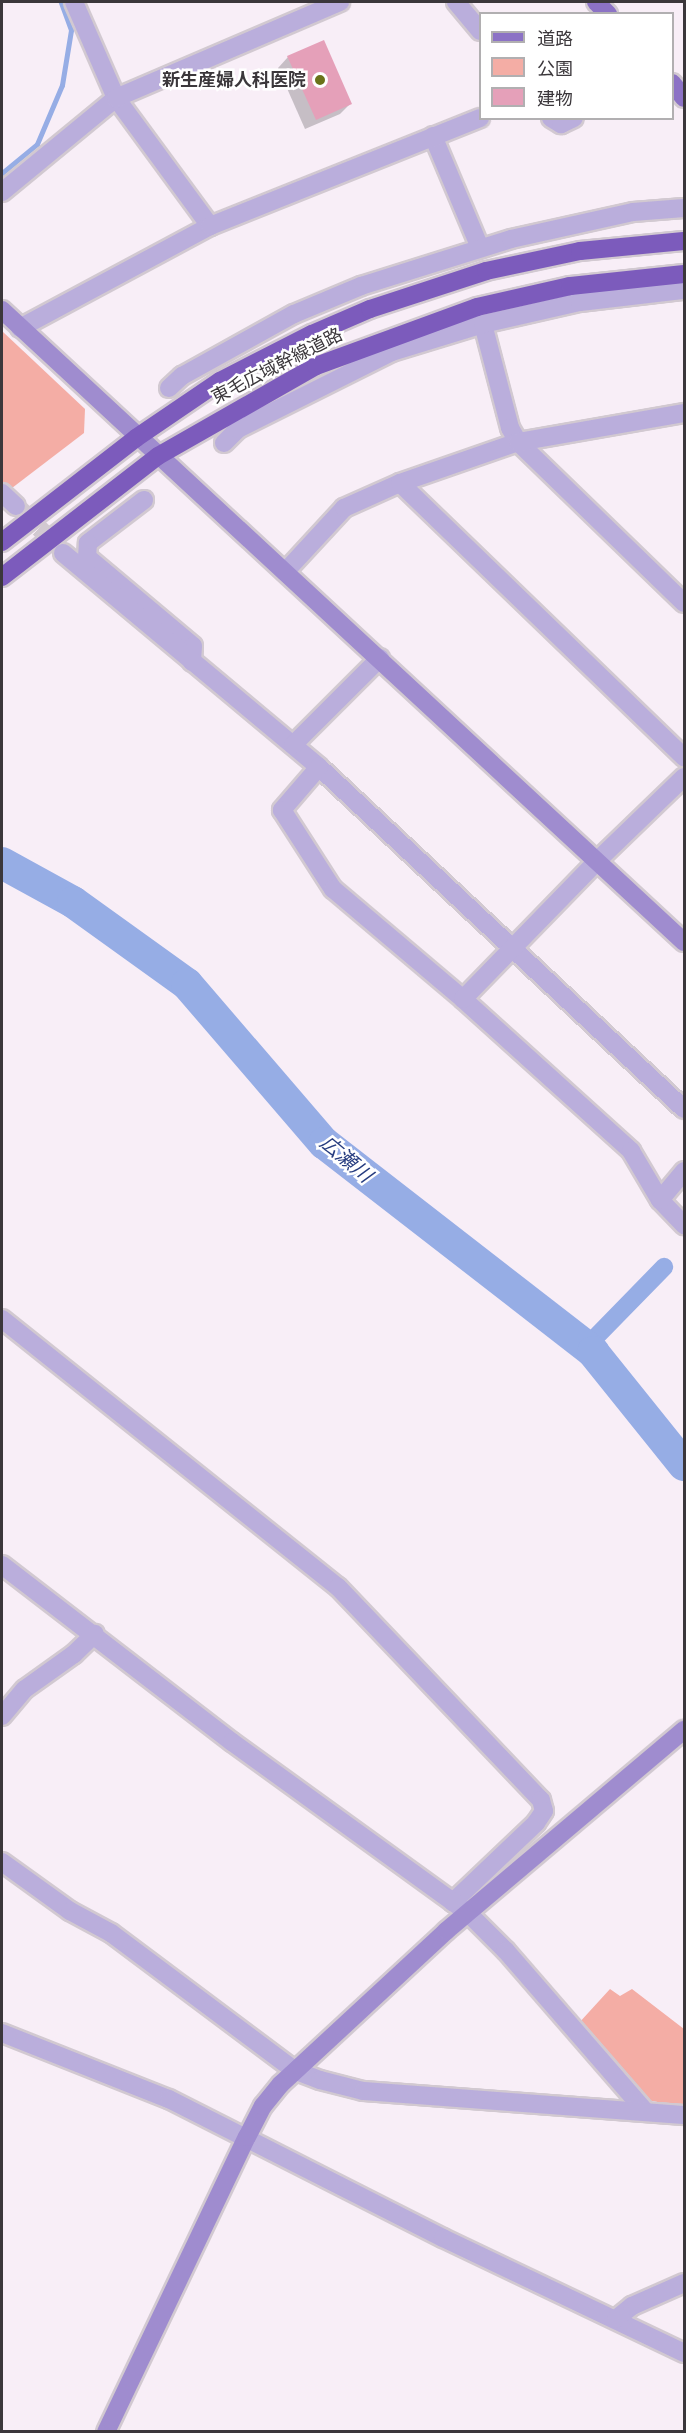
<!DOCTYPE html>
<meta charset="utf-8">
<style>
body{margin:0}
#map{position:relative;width:686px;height:2433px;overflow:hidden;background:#f8eef7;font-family:"Roboto Condensed","Noto Sans JP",sans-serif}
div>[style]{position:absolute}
.green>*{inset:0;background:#f4ada5}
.shadow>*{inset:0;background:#0003}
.stream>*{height:5px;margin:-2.5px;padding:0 2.5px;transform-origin:2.5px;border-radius:2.5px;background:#96ade5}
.canal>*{height:18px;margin:-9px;padding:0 9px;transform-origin:9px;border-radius:9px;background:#96ade5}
.river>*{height:32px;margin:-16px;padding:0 16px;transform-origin:16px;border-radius:16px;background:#96ade5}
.building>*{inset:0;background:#e5a0b9}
.street-tunnel>*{height:18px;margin-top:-9px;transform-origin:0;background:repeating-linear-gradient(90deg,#d2c9d1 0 18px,transparent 0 27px)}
.roads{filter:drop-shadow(2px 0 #d2c9d1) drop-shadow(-2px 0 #d2c9d1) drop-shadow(0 2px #d2c9d1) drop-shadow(0 -2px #d2c9d1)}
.street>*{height:18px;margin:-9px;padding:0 9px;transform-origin:9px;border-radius:9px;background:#baaedc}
.secondary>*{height:18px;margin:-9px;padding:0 9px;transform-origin:9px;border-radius:9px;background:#9f8ccf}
.primary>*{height:18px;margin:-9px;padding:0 9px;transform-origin:9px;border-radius:9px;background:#8c72c5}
.highway>*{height:18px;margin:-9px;padding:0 9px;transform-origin:9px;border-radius:9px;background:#7c5bbc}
.dots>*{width:16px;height:16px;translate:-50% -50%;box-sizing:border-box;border:3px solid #fff;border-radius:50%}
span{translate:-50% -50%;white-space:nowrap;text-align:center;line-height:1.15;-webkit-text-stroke:5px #fff;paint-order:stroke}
.poi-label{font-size:18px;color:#3b373b;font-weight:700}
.right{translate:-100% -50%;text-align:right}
.street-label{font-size:18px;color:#3b373b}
.water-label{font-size:20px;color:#273d80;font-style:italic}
.frame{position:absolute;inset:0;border:3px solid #3b373b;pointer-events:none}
.legend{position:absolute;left:479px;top:12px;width:195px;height:108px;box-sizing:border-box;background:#fff;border:2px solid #b1afb1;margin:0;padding:8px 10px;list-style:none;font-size:18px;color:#3b373b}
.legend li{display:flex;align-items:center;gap:12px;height:30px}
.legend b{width:30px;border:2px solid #b1afb1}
</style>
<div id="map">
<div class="green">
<div style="clip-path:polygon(2px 331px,85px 409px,84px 433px,12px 488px,2px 481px)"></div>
<div style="clip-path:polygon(610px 1989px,620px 1996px,632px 1989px,684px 2029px,684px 2107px,647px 2100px,578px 2024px)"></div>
</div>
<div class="shadow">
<div style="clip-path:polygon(288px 57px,351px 103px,340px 114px,305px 129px,278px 68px)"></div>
</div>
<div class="stream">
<div style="left:2px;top:173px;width:45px;rotate:-39.6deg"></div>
<div style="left:37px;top:144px;width:64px;rotate:-67deg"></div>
<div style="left:62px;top:85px;width:56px;rotate:-80.7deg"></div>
<div style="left:71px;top:30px;width:30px;rotate:-110deg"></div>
</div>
<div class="canal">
<div style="left:586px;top:1347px;width:112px;rotate:-45.7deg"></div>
</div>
<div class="river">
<div style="left:2px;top:863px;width:81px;rotate:28.8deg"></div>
<div style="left:73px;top:902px;width:140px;rotate:35.7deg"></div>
<div style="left:187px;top:984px;width:210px;rotate:49.3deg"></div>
<div style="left:324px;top:1143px;width:341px;rotate:37.8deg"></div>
<div style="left:593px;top:1352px;width:145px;rotate:51.2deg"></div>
</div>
<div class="building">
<div style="clip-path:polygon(324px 40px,352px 104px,316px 120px,287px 56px)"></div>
</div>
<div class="street-tunnel">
<div style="left:20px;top:509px;width:57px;rotate:45deg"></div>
</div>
<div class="roads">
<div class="street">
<div style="left:74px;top:2px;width:105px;rotate:66.4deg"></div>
<div style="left:116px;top:98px;width:159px;rotate:53.7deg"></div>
<div style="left:456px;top:2px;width:38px;rotate:50deg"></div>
<div style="left:551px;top:118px;width:12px;rotate:31deg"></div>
<div style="left:561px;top:124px;width:14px;rotate:-25deg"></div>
<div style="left:433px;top:136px;width:121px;rotate:67.2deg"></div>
<div style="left:2px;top:192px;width:148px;rotate:-39.5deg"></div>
<div style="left:116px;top:98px;width:244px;rotate:-23.2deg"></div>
<div style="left:483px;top:324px;width:107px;rotate:75.4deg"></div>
<div style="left:510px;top:428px;width:16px;rotate:60deg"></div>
<div style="left:518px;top:442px;width:231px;rotate:44.1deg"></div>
<div style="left:20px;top:328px;width:216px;rotate:-28.2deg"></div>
<div style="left:210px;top:226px;width:291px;rotate:-21.8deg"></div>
<div style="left:169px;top:388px;width:18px;rotate:-43deg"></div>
<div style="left:182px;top:376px;width:128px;rotate:-29deg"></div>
<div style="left:294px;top:314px;width:73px;rotate:-22.7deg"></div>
<div style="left:361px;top:286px;width:157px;rotate:-17.4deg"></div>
<div style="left:511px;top:239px;width:125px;rotate:-12.5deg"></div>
<div style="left:633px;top:212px;width:51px;rotate:-4.5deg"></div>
<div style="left:224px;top:443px;width:20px;rotate:-45deg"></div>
<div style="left:238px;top:429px;width:172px;rotate:-26.6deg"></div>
<div style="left:392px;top:352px;width:95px;rotate:-17.1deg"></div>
<div style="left:483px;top:324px;width:99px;rotate:-12.8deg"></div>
<div style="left:580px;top:302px;width:105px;rotate:-6.6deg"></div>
<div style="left:400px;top:483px;width:395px;rotate:44deg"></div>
<div style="left:2px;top:493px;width:19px;rotate:43deg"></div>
<div style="left:144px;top:500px;width:71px;rotate:142.5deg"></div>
<div style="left:88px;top:543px;width:14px;rotate:94deg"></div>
<div style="left:87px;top:557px;width:138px;rotate:40deg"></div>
<div style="left:193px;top:646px;width:16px;rotate:94deg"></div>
<div style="left:63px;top:553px;width:334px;rotate:39.9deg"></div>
<div style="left:319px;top:767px;width:500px;rotate:43.14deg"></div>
<div style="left:285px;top:572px;width:87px;rotate:-47.3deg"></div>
<div style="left:344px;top:508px;width:61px;rotate:-24.1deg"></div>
<div style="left:400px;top:483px;width:125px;rotate:-19.2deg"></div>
<div style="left:518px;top:442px;width:169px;rotate:-9.9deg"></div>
<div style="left:293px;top:745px;width:123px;rotate:-45deg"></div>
<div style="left:319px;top:767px;width:57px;rotate:130.7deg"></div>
<div style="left:282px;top:810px;width:94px;rotate:57.2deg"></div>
<div style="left:333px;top:889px;width:170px;rotate:40.2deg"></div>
<div style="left:463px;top:999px;width:227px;rotate:42.1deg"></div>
<div style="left:631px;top:1151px;width:57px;rotate:59.4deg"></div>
<div style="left:660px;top:1200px;width:35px;rotate:46deg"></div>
<div style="left:463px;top:999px;width:192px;rotate:-45.8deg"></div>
<div style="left:597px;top:861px;width:121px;rotate:-44deg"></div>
<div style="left:660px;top:1200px;width:38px;rotate:-50deg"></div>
<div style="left:2px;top:1319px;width:430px;rotate:38.6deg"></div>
<div style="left:338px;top:1587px;width:294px;rotate:46.4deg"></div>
<div style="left:541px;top:1800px;width:11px;rotate:75deg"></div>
<div style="left:544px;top:1811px;width:14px;rotate:124deg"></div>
<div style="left:536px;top:1823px;width:115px;rotate:136.4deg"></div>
<div style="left:2px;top:1565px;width:290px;rotate:37.6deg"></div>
<div style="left:232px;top:1742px;width:291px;rotate:35.9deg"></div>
<div style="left:468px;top:1913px;width:54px;rotate:45deg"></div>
<div style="left:506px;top:1951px;width:212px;rotate:49deg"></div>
<div style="left:2px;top:1716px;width:35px;rotate:-50deg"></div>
<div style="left:25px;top:1689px;width:60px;rotate:-35.5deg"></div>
<div style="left:74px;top:1654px;width:29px;rotate:-44deg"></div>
<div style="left:2px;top:1862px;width:84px;rotate:35.8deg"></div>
<div style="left:70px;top:1911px;width:47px;rotate:28.2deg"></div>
<div style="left:111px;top:1933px;width:229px;rotate:36.8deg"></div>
<div style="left:294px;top:2070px;width:28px;rotate:21deg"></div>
<div style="left:320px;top:2080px;width:44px;rotate:14.3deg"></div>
<div style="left:363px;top:2091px;width:322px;rotate:4.3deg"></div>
<div style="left:2px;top:2033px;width:180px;rotate:21.6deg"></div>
<div style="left:169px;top:2099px;width:307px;rotate:26.9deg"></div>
<div style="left:443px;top:2238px;width:267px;rotate:25.5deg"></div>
<div style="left:616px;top:2319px;width:21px;rotate:-39deg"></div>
<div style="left:632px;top:2306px;width:57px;rotate:-23.9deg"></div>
</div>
<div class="secondary">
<div style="left:2px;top:310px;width:930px;rotate:42.82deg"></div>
<div style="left:106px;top:2432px;width:327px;rotate:-64.5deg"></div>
<div style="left:247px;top:2137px;width:35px;rotate:-63deg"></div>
<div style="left:263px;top:2106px;width:28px;rotate:-51deg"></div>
<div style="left:281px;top:2084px;width:225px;rotate:-42.8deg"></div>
<div style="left:446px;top:1931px;width:312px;rotate:-40.2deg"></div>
</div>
<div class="primary">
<div style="left:596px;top:2px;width:17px;rotate:45deg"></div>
<div style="left:672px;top:83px;width:19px;rotate:51deg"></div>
</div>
<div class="highway">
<div style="left:2px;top:542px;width:170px;rotate:-37.8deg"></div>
<div style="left:136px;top:438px;width:102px;rotate:-34.2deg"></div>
<div style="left:220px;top:381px;width:103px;rotate:-27.1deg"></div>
<div style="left:312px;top:334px;width:63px;rotate:-23.3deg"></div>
<div style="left:370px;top:309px;width:122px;rotate:-18.1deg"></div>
<div style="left:486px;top:271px;width:96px;rotate:-12deg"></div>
<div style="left:580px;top:251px;width:104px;rotate:-5.5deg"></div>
<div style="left:2px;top:577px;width:197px;rotate:-37.8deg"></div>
<div style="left:158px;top:456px;width:182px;rotate:-29.7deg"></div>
<div style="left:316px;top:366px;width:171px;rotate:-20.1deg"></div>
<div style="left:477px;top:307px;width:95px;rotate:-12.7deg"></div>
<div style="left:570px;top:286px;width:115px;rotate:-6deg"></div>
</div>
</div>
<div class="dots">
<div style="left:320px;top:80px;background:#6a7219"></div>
</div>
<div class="poi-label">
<span class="right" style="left:306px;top:80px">新生産婦人科医院</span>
</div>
<div class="street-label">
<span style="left:277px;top:366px;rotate:-27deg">東毛広域幹線道路</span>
</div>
<div class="water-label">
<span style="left:346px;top:1159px;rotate:40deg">広瀬川</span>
</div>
<div class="frame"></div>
<ul class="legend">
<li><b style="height:8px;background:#8c72c5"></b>道路</li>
<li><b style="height:16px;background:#f4ada5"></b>公園</li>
<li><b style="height:16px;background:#e5a0b9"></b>建物</li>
</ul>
</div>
